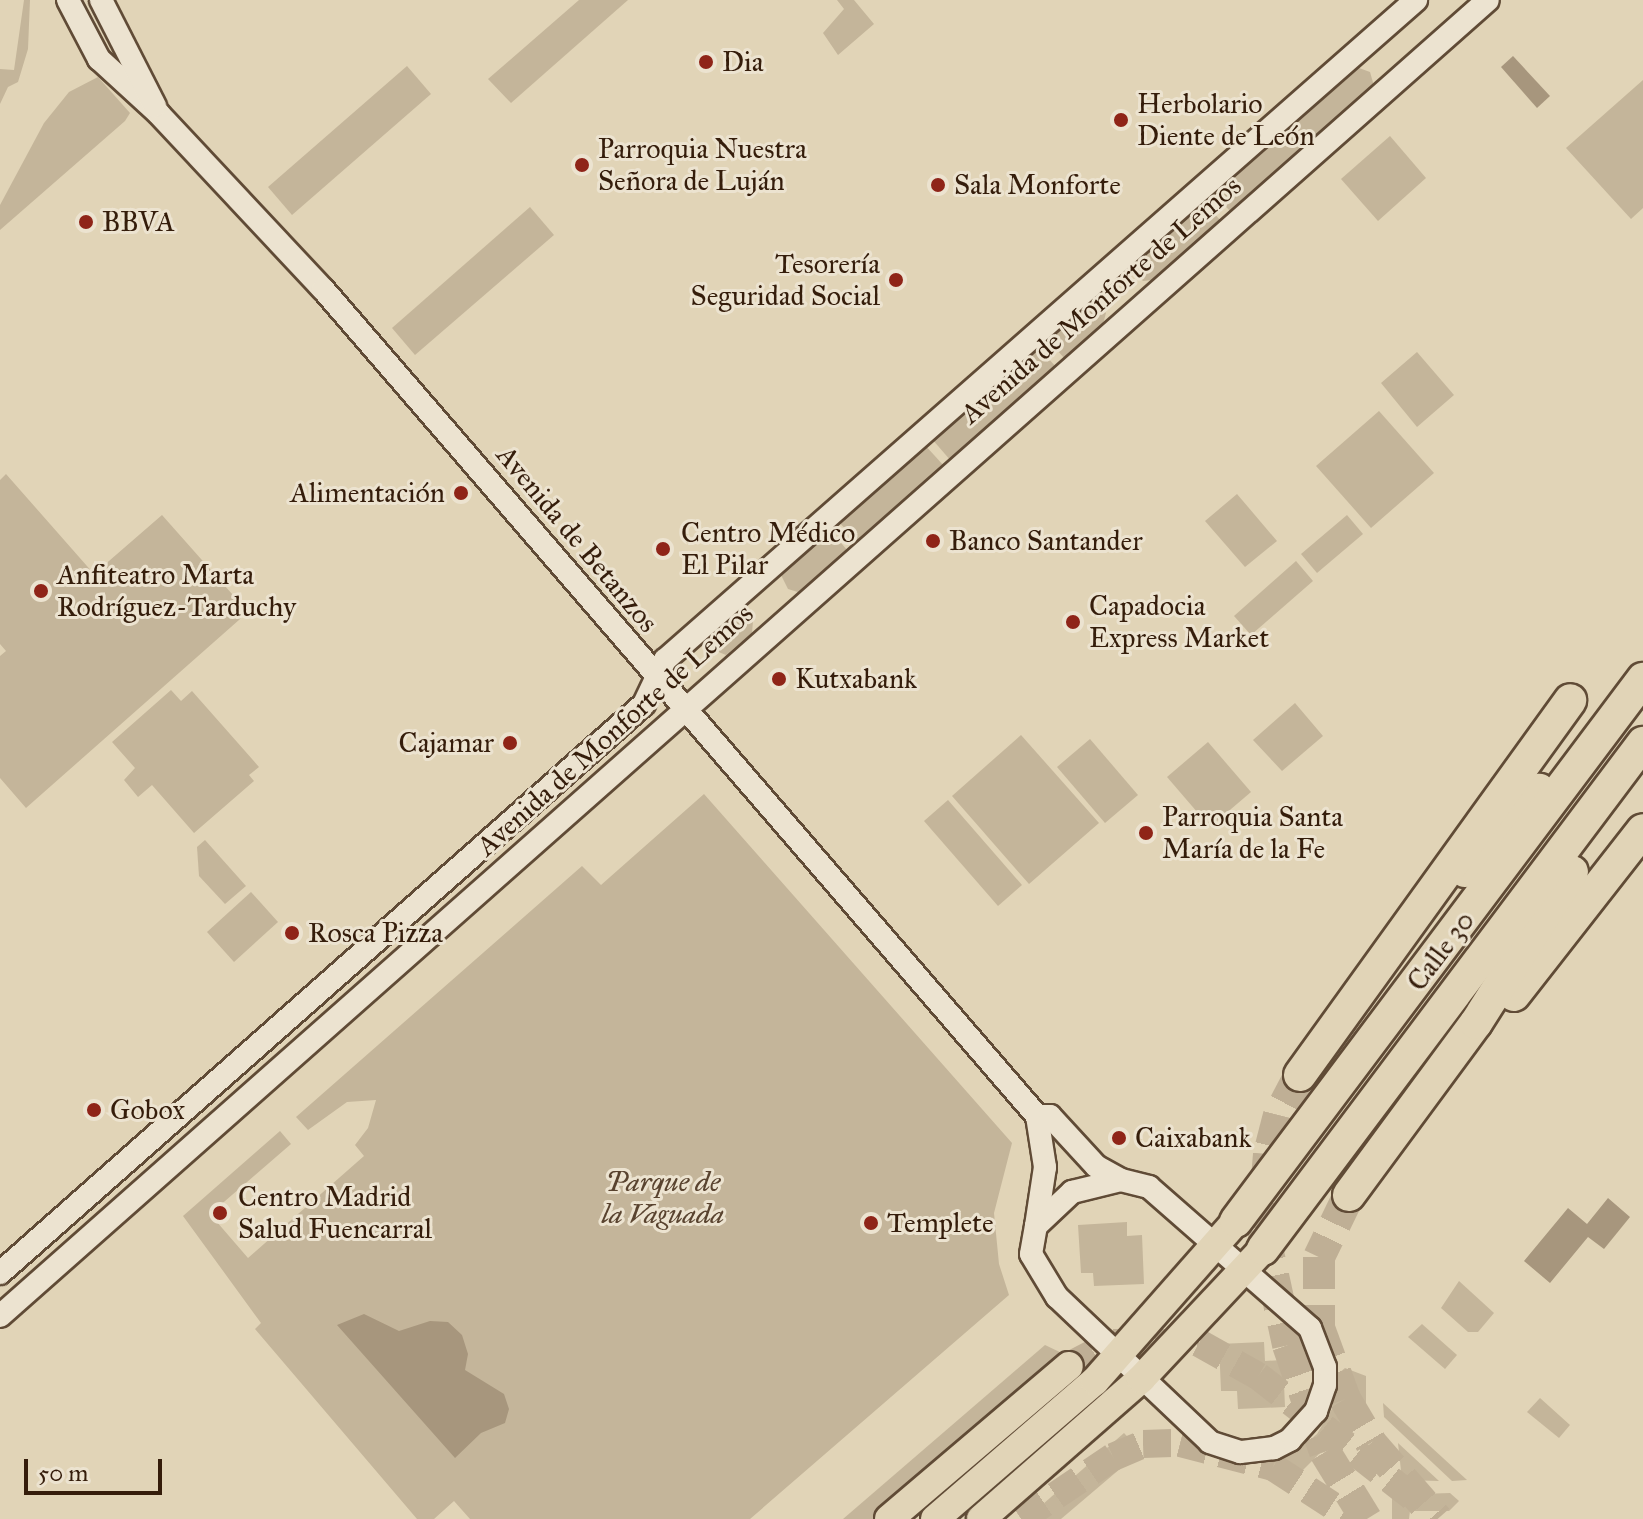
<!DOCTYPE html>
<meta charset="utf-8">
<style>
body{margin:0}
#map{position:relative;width:1643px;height:1519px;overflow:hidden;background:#e1d4b7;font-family:"IM FELL Great Primer",serif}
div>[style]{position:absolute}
.green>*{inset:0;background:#c4b59a}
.water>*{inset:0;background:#a7967d}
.trunk-tunnel>*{height:28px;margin-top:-14px;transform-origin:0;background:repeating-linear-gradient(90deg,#bfaf95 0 28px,transparent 0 42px)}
.motorway-tunnel>*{height:32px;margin-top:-16px;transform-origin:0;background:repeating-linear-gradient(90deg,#bfaf95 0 32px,transparent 0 48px)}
.roads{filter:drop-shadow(2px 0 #604b36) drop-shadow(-2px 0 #604b36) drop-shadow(0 2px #604b36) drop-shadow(0 -2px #604b36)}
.tertiary>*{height:22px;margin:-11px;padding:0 11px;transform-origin:11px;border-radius:11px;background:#ece3d0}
.trunk>*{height:28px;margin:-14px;padding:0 14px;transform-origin:14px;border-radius:14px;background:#e1d4b7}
.motorway>*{height:32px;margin:-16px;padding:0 16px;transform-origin:16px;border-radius:16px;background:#e1d4b7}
.dots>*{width:22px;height:22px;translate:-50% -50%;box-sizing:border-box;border:4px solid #ece3d0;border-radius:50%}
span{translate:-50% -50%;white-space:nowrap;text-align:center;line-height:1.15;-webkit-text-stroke:6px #ece3d0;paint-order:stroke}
.poi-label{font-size:28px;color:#351d0b}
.left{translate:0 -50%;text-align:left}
.right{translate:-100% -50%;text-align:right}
.street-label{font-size:28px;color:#351d0b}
.park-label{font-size:28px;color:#59432f;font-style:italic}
.scale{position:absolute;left:24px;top:1459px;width:138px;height:36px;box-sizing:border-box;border:4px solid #351d0b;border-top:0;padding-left:10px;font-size:24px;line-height:28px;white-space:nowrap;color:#351d0b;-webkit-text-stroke:6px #ece3d0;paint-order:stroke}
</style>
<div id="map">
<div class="green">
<div style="clip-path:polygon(24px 0,30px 0,28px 49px,18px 82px,8px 87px,0 104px,0 69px,14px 70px)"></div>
<div style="clip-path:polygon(579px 0,628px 0,511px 103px,488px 79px)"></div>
<div style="clip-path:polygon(837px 0,854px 0,874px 24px,838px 55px,823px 33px,844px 9px)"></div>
<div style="clip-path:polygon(407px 66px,431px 94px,292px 215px,268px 187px)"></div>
<div style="clip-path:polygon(1359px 68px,1370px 72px,1374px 86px,1230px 211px,1215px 195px)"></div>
<div style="clip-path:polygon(98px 77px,130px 113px,125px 121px,0 230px,0 205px,44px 123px,69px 92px)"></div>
<div style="clip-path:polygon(1643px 80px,1643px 208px,1631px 219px,1566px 148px)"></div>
<div style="clip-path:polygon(1390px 136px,1426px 178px,1378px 221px,1341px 179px)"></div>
<div style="clip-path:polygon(1205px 203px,1220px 220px,1152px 280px,1143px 281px,1136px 274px,1136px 263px)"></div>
<div style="clip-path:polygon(530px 207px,554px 235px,415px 355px,392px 328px)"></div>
<div style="clip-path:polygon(1087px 303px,1097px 304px,1106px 313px,1103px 324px,1065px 359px,1047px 339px)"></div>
<div style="clip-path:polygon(1037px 346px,1057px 368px,951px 461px,932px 439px)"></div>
<div style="clip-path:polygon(1417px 352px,1454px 395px,1417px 427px,1381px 383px)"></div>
<div style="clip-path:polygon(1379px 411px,1434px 473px,1371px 528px,1316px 466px)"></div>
<div style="clip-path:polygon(924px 444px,944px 466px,858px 543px,838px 521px)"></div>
<div style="clip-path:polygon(6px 474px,94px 574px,162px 515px,248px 612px,26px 808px,0 778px,0 656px,6px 651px,0 644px,0 480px)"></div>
<div style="clip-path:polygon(1237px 494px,1277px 541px,1245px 567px,1205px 521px)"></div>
<div style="clip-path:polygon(1347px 515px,1363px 534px,1317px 573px,1301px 554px)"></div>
<div style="clip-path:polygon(828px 528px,848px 551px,801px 593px,788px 589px,779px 571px)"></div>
<div style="clip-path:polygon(1296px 561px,1313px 581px,1251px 635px,1234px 616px)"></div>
<div style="clip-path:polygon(741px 612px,753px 621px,752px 633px,726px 655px,699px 644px)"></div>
<div style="clip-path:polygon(171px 690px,181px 701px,192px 691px,259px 767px,249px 775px,254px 781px,194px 833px,152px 785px,138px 797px,124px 780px,135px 768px,112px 742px)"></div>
<div style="clip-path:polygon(1295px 703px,1323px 736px,1282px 771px,1253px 740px)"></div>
<div style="clip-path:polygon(1021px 735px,1099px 823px,1029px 884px,952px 796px)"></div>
<div style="clip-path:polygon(1090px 739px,1138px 795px,1105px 823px,1057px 767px)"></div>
<div style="clip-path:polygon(1208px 742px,1251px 792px,1210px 827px,1167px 777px)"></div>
<div style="clip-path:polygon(704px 794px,1012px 1143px,994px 1213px,999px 1264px,1009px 1295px,750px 1519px,470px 1519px,454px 1501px,434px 1519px,417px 1519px,255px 1329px,261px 1323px,183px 1216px,280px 1131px,291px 1144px,210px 1214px,248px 1258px,364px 1156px,355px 1145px,368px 1128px,376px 1100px,347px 1102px,308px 1130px,296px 1117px,582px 866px,601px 885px)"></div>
<div style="clip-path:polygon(948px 800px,1022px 885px,998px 906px,924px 821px)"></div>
<div style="clip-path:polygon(205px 840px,246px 886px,225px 904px,199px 876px,197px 847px)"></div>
<div style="clip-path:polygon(251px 892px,278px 922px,234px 962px,207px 932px)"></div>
<div style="clip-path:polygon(1127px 1222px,1127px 1236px,1142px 1235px,1144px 1284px,1094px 1286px,1093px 1273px,1081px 1273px,1078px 1225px)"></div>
<div style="clip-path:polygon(1459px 1281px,1494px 1313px,1478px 1332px,1468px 1332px,1441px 1308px)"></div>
<div style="clip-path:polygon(1422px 1324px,1457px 1355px,1445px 1369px,1408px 1337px)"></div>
<div style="clip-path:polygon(1264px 1342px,1265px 1361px,1283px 1360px,1285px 1407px,1238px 1409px,1237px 1391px,1221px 1391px,1219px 1344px)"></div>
<div style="clip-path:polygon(1045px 1345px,1066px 1355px,883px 1519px,843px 1519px)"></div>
<div style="clip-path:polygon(1345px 1368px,1366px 1376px,1366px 1407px,1296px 1477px,1263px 1477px,1261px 1464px,1296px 1452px,1317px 1434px,1332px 1409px,1339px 1373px)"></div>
<div style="clip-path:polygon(1540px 1398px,1570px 1425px,1559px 1438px,1527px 1412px)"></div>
<div style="clip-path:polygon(1383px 1403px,1467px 1480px,1452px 1481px,1384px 1417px)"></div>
<div style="clip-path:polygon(1124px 1433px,1141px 1451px,1061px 1519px,1026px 1519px)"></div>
<div style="clip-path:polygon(1398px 1443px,1439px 1481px,1402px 1480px)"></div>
<div style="clip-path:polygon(1450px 1493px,1459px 1501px,1449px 1511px,1410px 1511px,1409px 1519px,1392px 1519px,1392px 1495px)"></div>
</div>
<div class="water">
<div style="clip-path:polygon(1513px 56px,1550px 96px,1537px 108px,1501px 67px)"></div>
<div style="clip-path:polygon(1608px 1198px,1630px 1217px,1604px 1249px,1588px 1237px,1550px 1283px,1524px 1261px,1568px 1208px,1587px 1224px)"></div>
<div style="clip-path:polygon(364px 1314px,399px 1331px,430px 1321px,448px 1322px,462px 1335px,468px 1354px,465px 1370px,504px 1394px,509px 1409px,505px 1423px,481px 1433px,455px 1458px,337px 1325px)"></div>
</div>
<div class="trunk-tunnel">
<div style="left:1069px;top:1366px;width:50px;rotate:-27.6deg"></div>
<div style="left:1113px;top:1343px;width:86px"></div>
<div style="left:1199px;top:1343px;width:68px;rotate:29.2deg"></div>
<div style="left:1258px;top:1376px;width:199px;rotate:38.1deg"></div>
<div style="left:1021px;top:1519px;width:111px;rotate:-34deg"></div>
<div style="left:1113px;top:1457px;width:33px;rotate:-23deg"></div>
<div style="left:1143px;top:1444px;width:37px;rotate:-2deg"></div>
<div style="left:1180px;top:1443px;width:96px;rotate:14.5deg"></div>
<div style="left:1273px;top:1467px;width:95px;rotate:33deg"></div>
</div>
<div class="motorway-tunnel">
<div style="left:1300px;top:1075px;width:45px;rotate:117.7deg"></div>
<div style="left:1279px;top:1115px;width:40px;rotate:104.4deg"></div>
<div style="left:1269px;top:1154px;width:75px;rotate:94.6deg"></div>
<div style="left:1263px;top:1229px;width:119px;rotate:77.8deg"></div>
<div style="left:1288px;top:1345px;width:113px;rotate:70.9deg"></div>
<div style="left:1325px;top:1452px;width:79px;rotate:58.5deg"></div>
<div style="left:1349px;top:1195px;width:69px;rotate:115.8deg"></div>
<div style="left:1319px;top:1257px;width:71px;rotate:90deg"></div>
<div style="left:1319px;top:1328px;width:76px;rotate:69.9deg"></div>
<div style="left:1345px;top:1399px;width:51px;rotate:59.4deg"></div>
<div style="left:1371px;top:1443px;width:101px;rotate:49deg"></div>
</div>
<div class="roads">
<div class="tertiary">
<div style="left:68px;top:0;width:67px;rotate:62.3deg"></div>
<div style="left:99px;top:59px;width:81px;rotate:42.5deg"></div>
<div style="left:159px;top:114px;width:240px;rotate:46.9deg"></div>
<div style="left:323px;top:289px;width:1093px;rotate:49.19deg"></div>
<div style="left:1037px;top:1116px;width:52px;rotate:81.1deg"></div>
<div style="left:1045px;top:1167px;width:60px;rotate:98.7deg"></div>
<div style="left:101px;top:0;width:119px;rotate:63deg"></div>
<div style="left:1037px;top:1116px;width:13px"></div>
<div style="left:1050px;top:1116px;width:68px;rotate:47.4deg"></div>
<div style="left:1096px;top:1166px;width:29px;rotate:29deg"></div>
<div style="left:1121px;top:1180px;width:29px;rotate:14deg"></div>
<div style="left:1149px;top:1187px;width:214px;rotate:41.2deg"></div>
<div style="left:1310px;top:1328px;width:42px;rotate:69deg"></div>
<div style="left:1325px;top:1367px;width:18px;rotate:90deg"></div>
<div style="left:1325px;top:1385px;width:28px;rotate:109deg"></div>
<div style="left:1316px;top:1411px;width:39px;rotate:132deg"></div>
<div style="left:1290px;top:1440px;width:18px;rotate:153deg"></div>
<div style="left:1274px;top:1448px;width:34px;rotate:173deg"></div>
<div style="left:1240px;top:1452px;width:32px;rotate:-162deg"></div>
<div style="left:1210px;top:1442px;width:211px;rotate:-136.5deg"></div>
<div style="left:1057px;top:1297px;width:50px;rotate:-121.2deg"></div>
<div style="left:1031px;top:1254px;width:28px;rotate:-80deg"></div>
<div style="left:1036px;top:1226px;width:50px;rotate:-43.4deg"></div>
<div style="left:1072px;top:1192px;width:50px;rotate:-13.8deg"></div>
<div style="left:0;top:1273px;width:859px;rotate:-41.46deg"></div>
<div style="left:644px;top:704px;width:49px;rotate:-64.5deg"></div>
<div style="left:665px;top:660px;width:1000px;rotate:-41.31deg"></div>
<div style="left:0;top:1316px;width:1986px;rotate:-41.49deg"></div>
</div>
<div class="trunk">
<div style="left:889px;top:1519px;width:236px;rotate:-40.4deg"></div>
<div style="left:935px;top:1519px;width:211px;rotate:-40.8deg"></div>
<div style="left:1095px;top:1381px;width:213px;rotate:-48.6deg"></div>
<div style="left:981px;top:1519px;width:213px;rotate:-41.2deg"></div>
<div style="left:1141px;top:1379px;width:178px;rotate:-46.8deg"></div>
</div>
<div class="motorway">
<div style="left:1465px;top:871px;width:110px;rotate:-47.6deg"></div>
<div style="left:1514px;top:995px;width:209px;rotate:-52deg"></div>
<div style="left:1300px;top:1075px;width:462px;rotate:-54.2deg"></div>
<div style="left:1349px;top:1195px;width:214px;rotate:-53.6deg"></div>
<div style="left:1476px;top:1023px;width:179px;rotate:-57.6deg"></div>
<div style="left:1236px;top:1221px;width:678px;rotate:-53.1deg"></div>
<div style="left:1263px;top:1249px;width:633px;rotate:-53.09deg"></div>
</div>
</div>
<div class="dots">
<div style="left:706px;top:62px;background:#8f2418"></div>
<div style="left:1121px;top:120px;background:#8f2418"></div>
<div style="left:582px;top:165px;background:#8f2418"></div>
<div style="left:938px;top:185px;background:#8f2418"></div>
<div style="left:86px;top:222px;background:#8f2418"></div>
<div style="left:896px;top:280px;background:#8f2418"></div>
<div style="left:461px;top:493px;background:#8f2418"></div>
<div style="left:933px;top:541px;background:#8f2418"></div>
<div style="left:663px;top:549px;background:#8f2418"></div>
<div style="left:41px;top:591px;background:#8f2418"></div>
<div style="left:1073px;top:622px;background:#8f2418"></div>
<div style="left:779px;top:679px;background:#8f2418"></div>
<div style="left:510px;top:743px;background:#8f2418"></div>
<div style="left:1146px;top:833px;background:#8f2418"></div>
<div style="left:292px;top:933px;background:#8f2418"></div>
<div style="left:94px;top:1110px;background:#8f2418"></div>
<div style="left:1119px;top:1138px;background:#8f2418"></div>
<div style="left:220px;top:1213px;background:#8f2418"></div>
<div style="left:871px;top:1223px;background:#8f2418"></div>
</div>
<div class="poi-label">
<span class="left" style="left:722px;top:62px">Dia</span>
<span class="left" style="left:1137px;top:120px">Herbolario<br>Diente de León</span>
<span class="left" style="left:598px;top:165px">Parroquia Nuestra<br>Señora de Luján</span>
<span class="left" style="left:954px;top:185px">Sala Monforte</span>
<span class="left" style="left:102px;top:222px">BBVA</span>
<span class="right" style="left:880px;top:280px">Tesorería<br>Seguridad Social</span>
<span class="right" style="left:445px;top:493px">Alimentación</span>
<span class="left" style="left:681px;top:549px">Centro Médico<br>El Pilar</span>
<span class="left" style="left:949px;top:541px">Banco Santander</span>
<span class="left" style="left:57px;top:591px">Anfiteatro Marta<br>Rodríguez-Tarduchy</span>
<span class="left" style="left:1089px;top:622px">Capadocia<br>Express Market</span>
<span class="left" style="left:795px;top:679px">Kutxabank</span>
<span class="right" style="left:494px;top:743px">Cajamar</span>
<span class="left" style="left:1162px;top:833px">Parroquia Santa<br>María de la Fe</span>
<span class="left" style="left:308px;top:933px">Rosca Pizza</span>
<span class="left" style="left:110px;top:1110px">Gobox</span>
<span class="left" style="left:1135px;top:1138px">Caixabank</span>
<span class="left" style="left:238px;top:1213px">Centro Madrid<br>Salud Fuencarral</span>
<span class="left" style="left:887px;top:1223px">Templete</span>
</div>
<div class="street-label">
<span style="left:1101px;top:300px;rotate:-41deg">Avenida de Monforte de Lemos</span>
<span style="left:577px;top:539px;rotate:50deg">Avenida de Betanzos</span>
<span style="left:615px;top:730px;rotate:-42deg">Avenida de Monforte de Lemos</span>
<span style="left:1441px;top:951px;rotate:-53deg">Calle 30</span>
</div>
<div class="park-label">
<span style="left:663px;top:1198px">Parque de<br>la Vaguada</span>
</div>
<div class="scale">50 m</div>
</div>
